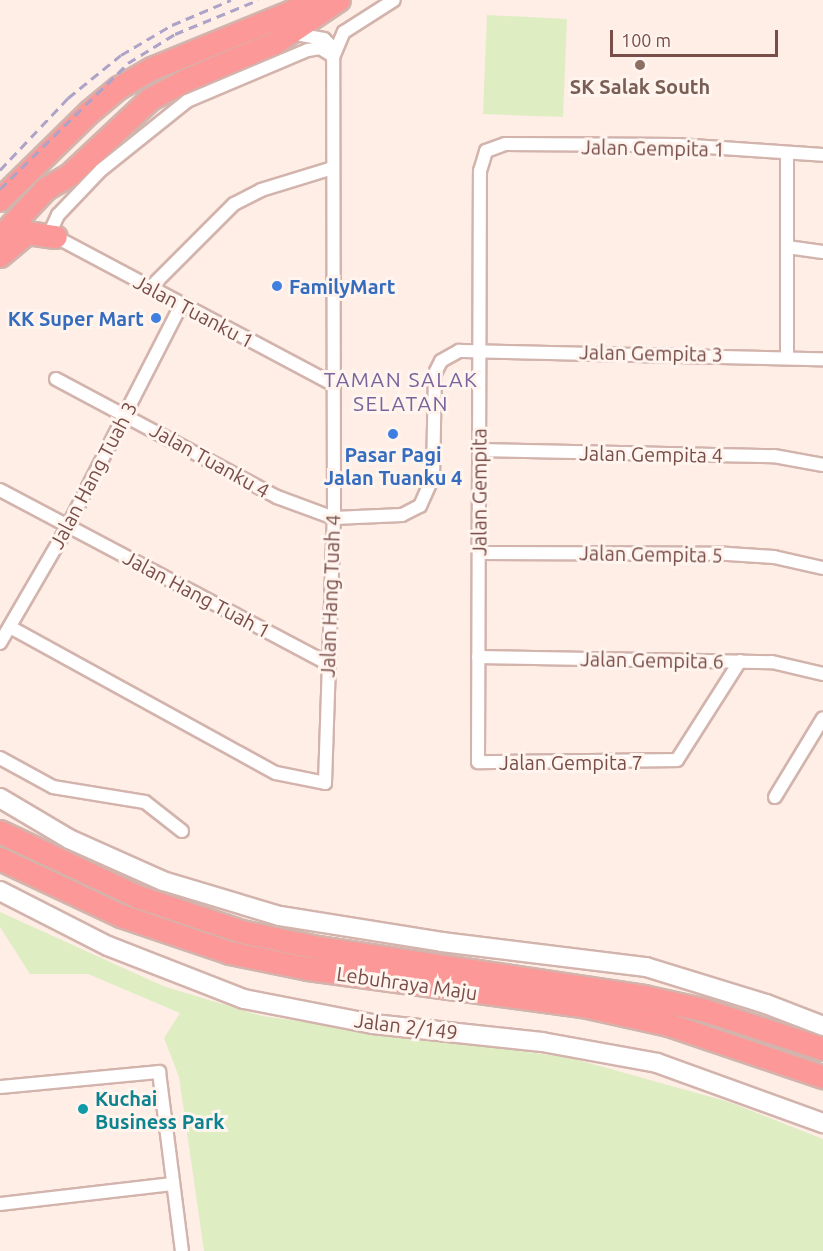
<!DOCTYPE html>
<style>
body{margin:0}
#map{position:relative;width:823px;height:1251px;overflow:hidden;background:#feeee6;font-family:Ubuntu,sans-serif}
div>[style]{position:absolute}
.green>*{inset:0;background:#dfedc3}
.roads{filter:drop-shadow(2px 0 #d3b4ad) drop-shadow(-2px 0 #d3b4ad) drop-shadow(0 2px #d3b4ad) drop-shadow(0 -2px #d3b4ad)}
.minor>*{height:12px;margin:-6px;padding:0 6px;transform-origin:6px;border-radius:6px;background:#fff}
.secondary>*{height:18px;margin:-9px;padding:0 9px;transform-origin:9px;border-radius:9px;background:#fff}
.motorway>*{height:22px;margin:-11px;padding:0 11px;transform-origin:11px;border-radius:11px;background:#fc9998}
.rail>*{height:3px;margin-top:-1.5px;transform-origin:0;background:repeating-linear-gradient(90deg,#ada3c9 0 9px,transparent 0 15px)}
.dots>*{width:16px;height:16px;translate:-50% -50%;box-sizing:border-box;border:3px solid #fff4ee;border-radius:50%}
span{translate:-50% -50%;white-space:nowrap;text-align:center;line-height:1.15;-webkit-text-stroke:6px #fff4ee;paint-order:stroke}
.education-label{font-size:20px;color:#785e54;font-weight:700}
.street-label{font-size:20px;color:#794d48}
.shop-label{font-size:20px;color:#366cbe;font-weight:700}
.left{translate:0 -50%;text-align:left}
.right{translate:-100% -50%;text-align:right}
.culture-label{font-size:20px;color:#0d838f;font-weight:700}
.neighbourhood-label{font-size:21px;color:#7b649d;letter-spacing:1.5px}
.scale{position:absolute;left:610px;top:30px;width:168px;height:27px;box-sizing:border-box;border:3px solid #794d48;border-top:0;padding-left:8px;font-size:18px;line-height:21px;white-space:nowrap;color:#794d48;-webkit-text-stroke:4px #fff4ee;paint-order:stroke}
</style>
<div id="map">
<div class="green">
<div style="clip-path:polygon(487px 15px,567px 19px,563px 117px,483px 114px)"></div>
<div style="clip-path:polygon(0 912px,163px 986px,262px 1016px,571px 1058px,729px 1102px,823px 1139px,823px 1251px,204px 1251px,179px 1077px,164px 1038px,180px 1013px,88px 974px,30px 974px,0 927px)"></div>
</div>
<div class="roads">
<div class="minor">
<div style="left:334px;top:55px;width:25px;rotate:-67deg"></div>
<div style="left:344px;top:32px;width:59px;rotate:-32.6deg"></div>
<div style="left:787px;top:153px;width:202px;rotate:90deg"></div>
<div style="left:51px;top:230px;width:17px;rotate:-65deg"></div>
<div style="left:58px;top:215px;width:62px;rotate:-46.3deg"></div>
<div style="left:101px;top:170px;width:110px;rotate:-38.7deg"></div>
<div style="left:187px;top:101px;width:131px;rotate:-22.9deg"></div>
<div style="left:308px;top:50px;width:12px;rotate:-9deg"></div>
<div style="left:320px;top:48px;width:15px;rotate:32deg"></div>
<div style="left:56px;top:237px;width:314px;rotate:28deg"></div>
<div style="left:787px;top:247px;width:36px;rotate:8deg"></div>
<div style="left:150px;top:288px;width:119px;rotate:-45deg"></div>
<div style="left:234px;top:204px;width:30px;rotate:-27deg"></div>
<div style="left:261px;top:190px;width:75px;rotate:-17deg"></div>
<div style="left:56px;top:379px;width:251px;rotate:28.1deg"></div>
<div style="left:277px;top:497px;width:61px;rotate:20.2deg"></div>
<div style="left:334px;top:518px;width:68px;rotate:-2.5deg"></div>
<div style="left:402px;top:515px;width:20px;rotate:-27deg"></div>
<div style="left:420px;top:506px;width:32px;rotate:-66deg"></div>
<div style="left:433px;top:477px;width:104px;rotate:-88.9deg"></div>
<div style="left:435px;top:373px;width:13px;rotate:-63deg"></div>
<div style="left:441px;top:361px;width:21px;rotate:-29deg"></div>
<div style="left:459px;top:351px;width:364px;rotate:1.3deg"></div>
<div style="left:479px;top:450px;width:295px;rotate:1.2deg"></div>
<div style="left:774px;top:456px;width:50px;rotate:10.4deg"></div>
<div style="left:0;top:490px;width:370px;rotate:27.9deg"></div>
<div style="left:479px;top:553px;width:249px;rotate:0.2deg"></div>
<div style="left:728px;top:554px;width:46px;rotate:3.7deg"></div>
<div style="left:774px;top:557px;width:50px;rotate:12.7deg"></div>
<div style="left:10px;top:627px;width:303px;rotate:28.8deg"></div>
<div style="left:276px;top:773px;width:50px;rotate:11.5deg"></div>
<div style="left:325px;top:783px;width:265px;rotate:-88.1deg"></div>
<div style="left:334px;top:518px;width:462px;rotate:-90.1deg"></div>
<div style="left:333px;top:56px;width:9px;rotate:-96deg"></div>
<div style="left:332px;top:47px;width:11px;rotate:-135deg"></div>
<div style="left:324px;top:39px;width:23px;rotate:-170deg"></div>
<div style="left:0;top:643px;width:135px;rotate:-59.8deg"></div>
<div style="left:68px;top:526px;width:248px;rotate:-62.9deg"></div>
<div style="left:478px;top:657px;width:294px;rotate:1deg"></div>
<div style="left:772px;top:662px;width:52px;rotate:13.2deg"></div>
<div style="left:740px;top:661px;width:117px;rotate:122.5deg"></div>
<div style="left:677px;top:760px;width:199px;rotate:179.4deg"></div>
<div style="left:478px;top:762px;width:591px;rotate:-89.81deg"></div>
<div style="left:480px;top:171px;width:21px;rotate:-73deg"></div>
<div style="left:486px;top:151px;width:20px;rotate:-20deg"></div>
<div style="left:505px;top:144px;width:173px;rotate:0.3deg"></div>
<div style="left:678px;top:145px;width:145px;rotate:3.9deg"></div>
<div style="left:0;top:758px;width:60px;rotate:28.7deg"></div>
<div style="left:53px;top:787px;width:93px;rotate:9.3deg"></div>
<div style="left:145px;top:802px;width:47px;rotate:38.1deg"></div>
<div style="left:775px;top:797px;width:92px;rotate:-58.7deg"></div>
<div style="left:0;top:1087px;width:160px;rotate:-5.4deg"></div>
<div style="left:159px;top:1072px;width:180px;rotate:82.7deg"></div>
<div style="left:0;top:1204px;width:174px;rotate:-6.6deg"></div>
</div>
<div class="secondary">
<div style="left:0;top:798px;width:80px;rotate:30.7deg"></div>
<div style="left:69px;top:839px;width:103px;rotate:24.1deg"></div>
<div style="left:163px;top:881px;width:122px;rotate:16.7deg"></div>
<div style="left:280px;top:916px;width:164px;rotate:9.1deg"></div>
<div style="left:442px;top:942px;width:206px;rotate:7deg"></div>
<div style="left:646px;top:967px;width:126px;rotate:17.1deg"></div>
<div style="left:766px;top:1004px;width:61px;rotate:21.1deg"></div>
<div style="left:0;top:891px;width:121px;rotate:27deg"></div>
<div style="left:108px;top:946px;width:146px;rotate:21.3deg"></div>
<div style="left:244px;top:999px;width:131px;rotate:11deg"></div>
<div style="left:373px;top:1024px;width:170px;rotate:6.1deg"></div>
<div style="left:542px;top:1042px;width:117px;rotate:10.3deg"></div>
<div style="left:657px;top:1063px;width:177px;rotate:19.9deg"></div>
</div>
<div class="motorway">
<div style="left:0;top:200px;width:126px;rotate:-44.4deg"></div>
<div style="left:90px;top:112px;width:38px;rotate:-40deg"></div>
<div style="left:119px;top:88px;width:38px;rotate:-30deg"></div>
<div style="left:152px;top:69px;width:153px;rotate:-22.2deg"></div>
<div style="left:294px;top:11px;width:19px;rotate:-36deg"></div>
<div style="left:0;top:238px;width:67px;rotate:-46.8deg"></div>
<div style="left:46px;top:189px;width:28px;rotate:-30deg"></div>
<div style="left:70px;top:175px;width:111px;rotate:-43.2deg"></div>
<div style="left:151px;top:99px;width:41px;rotate:-27.8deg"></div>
<div style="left:187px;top:80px;width:95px;rotate:-22.8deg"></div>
<div style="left:275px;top:43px;width:77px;rotate:-33.9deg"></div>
<div style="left:0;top:256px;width:35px;rotate:-40deg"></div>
<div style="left:27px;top:233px;width:29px;rotate:8deg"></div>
<div style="left:0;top:832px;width:153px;rotate:25.2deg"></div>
<div style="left:138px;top:897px;width:110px;rotate:18.6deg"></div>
<div style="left:242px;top:932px;width:78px;rotate:11.9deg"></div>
<div style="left:318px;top:948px;width:330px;rotate:8.5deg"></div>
<div style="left:644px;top:997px;width:60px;rotate:12.4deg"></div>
<div style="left:703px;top:1010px;width:126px;rotate:18deg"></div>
<div style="left:0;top:859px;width:134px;rotate:25.2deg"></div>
<div style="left:121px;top:916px;width:115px;rotate:18.7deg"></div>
<div style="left:230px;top:953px;width:80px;rotate:11.6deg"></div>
<div style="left:308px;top:969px;width:277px;rotate:7.7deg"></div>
<div style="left:583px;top:1006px;width:88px;rotate:12.5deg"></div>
<div style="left:669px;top:1025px;width:163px;rotate:18.7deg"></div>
</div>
</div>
<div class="rail">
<div style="left:0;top:170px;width:99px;rotate:-46.6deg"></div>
<div style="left:68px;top:98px;width:68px;rotate:-39.1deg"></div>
<div style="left:121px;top:55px;width:59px;rotate:-30.5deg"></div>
<div style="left:172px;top:25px;width:64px;rotate:-23deg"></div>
<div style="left:0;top:189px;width:180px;rotate:-44.5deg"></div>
<div style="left:128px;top:63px;width:55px;rotate:-31.7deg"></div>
<div style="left:175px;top:34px;width:90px;rotate:-22.3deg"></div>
</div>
<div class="dots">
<div style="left:640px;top:65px;background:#8d6e63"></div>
<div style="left:277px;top:286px;background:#3f7fe0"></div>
<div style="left:156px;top:318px;background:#3f7fe0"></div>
<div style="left:393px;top:434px;background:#3f7fe0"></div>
<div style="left:83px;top:1109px;background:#0f9aa8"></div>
</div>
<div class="education-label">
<span style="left:640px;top:86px">SK Salak South</span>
</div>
<div class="street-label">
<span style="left:653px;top:148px;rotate:1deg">Jalan Gempita 1</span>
<span style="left:194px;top:311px;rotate:28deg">Jalan Tuanku 1</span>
<span style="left:651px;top:353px;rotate:1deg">Jalan Gempita 3</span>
<span style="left:651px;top:454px;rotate:1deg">Jalan Gempita 4</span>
<span style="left:210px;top:460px;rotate:29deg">Jalan Tuanku 4</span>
<span style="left:93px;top:475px;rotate:-62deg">Jalan Hang Tuah 3</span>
<span style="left:479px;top:492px;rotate:-90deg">Jalan Gempita</span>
<span style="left:651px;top:554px;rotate:1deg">Jalan Gempita 5</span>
<span style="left:197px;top:594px;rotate:28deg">Jalan Hang Tuah 1</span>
<span style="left:330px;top:596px;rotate:-88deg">Jalan Hang Tuah 4</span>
<span style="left:652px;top:660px;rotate:1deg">Jalan Gempita 6</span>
<span style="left:571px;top:762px">Jalan Gempita 7</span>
<span style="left:407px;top:983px;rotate:8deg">Lebuhraya Maju</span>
<span style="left:406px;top:1026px;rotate:7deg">Jalan 2/149</span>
</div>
<div class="shop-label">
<span class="left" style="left:289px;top:286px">FamilyMart</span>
<span class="right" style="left:144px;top:318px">KK Super Mart</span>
<span style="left:393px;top:466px">Pasar Pagi<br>Jalan Tuanku 4</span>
</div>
<div class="culture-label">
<span class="left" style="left:95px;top:1110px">Kuchai<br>Business Park</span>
</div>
<div class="neighbourhood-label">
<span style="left:401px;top:391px">TAMAN SALAK<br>SELATAN</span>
</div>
<div class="scale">100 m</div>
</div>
